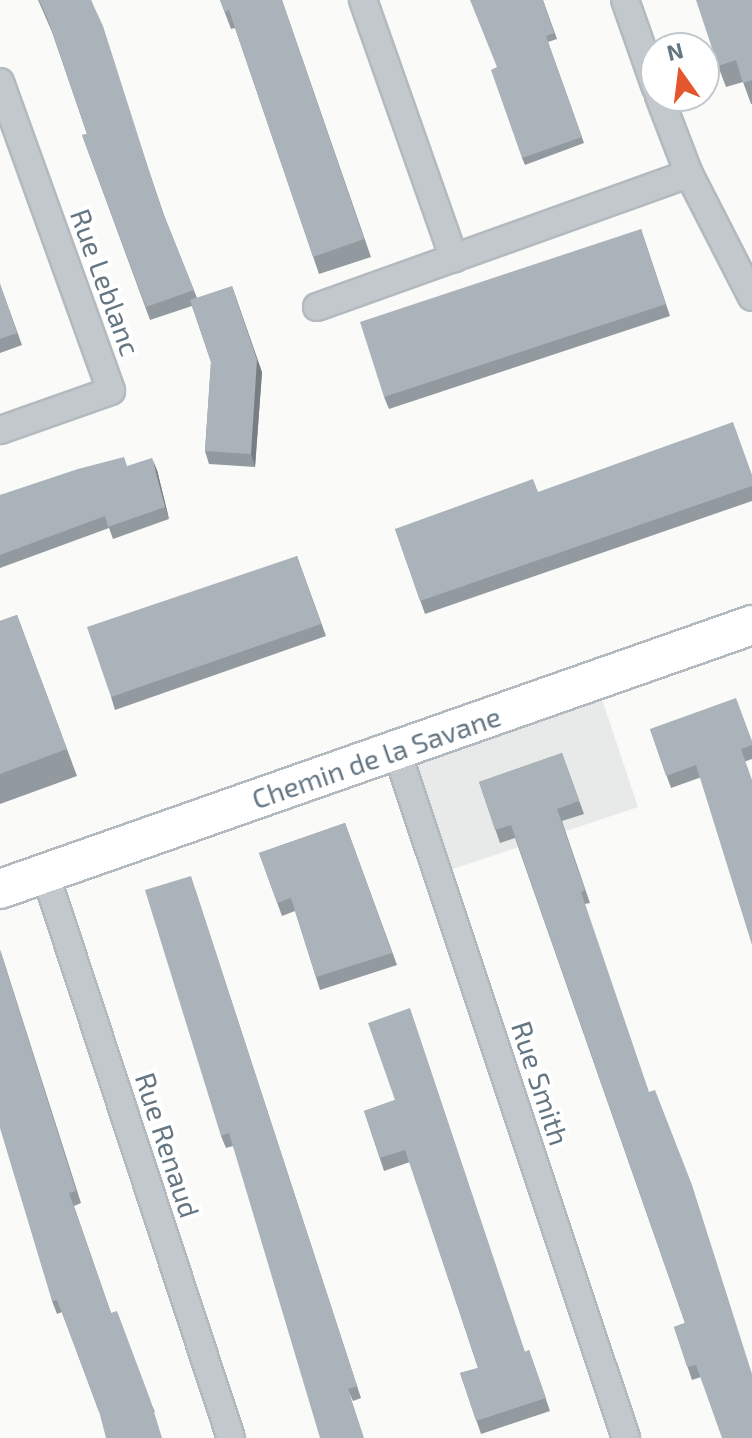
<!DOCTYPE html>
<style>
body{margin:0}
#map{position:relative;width:752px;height:1438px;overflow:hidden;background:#fafaf8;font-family:"Exo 2",sans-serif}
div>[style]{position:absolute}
.built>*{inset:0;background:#e8e9e9}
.roads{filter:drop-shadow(2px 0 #b3babf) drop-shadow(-2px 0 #b3babf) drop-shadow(0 2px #b3babf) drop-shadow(0 -2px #b3babf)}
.street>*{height:26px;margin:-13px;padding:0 13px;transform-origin:13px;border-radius:13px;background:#c3c8cc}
.secondary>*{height:38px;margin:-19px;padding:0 19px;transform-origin:19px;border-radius:19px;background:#fff}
.wall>*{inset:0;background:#929a9f}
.shaded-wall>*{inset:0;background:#777d82}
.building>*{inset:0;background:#aab3b9}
span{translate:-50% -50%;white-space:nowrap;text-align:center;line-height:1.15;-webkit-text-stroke:8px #fff;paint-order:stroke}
.street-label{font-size:28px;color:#657683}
.north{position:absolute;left:640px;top:32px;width:80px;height:80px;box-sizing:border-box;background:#fff;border:2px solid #c1c8cd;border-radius:50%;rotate:346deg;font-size:22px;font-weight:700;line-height:32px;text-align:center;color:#657683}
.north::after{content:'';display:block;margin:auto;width:28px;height:36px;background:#e4572e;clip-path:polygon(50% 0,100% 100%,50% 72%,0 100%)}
</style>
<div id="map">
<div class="built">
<div style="clip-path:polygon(596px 681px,638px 807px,438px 874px,396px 749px)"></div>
</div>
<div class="roads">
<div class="street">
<div style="left:363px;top:0;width:274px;rotate:70.6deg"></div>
<div style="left:625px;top:0;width:93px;rotate:70.6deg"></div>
<div style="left:0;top:82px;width:328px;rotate:70.2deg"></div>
<div style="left:111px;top:391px;width:118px;rotate:160.6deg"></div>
<div style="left:659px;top:96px;width:84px;rotate:69deg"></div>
<div style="left:689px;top:174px;width:138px;rotate:62.9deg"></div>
<div style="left:317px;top:307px;width:395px;rotate:-19.7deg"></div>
<div style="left:396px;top:749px;width:726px;rotate:71.54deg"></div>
<div style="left:45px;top:873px;width:595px;rotate:71.78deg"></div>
</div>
<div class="secondary">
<div style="left:0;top:889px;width:797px;rotate:-19.34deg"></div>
</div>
</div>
<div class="wall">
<div style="clip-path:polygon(38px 0,91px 0,164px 215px,197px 298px,262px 372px,255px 467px,209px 464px,205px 451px,211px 362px,192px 306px,150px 320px,82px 135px,87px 134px,52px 32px)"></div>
<div style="clip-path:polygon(220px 0,282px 0,371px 257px,319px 274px,235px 28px,231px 29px)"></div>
<div style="clip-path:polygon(543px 0,557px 39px,548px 42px,584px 143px,525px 165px,522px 158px)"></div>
<div style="clip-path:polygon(752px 0,752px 104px,751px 104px,743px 82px,726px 87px,718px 66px)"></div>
<div style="clip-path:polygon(641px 229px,670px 316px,389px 409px,384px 397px)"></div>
<div style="clip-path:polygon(0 284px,22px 345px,0 353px)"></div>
<div style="clip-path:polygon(127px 466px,157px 470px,169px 519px,113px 539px,109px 528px,0 568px,0 495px)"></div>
<div style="clip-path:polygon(752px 475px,752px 501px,425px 614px,395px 529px,538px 492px)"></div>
<div style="clip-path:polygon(297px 556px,326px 636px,115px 710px,111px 697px)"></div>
<div style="clip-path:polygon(17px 615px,77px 776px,0 804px,0 621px)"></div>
<div style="clip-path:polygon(650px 729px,752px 741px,752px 759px,671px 788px)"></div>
<div style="clip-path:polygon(562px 753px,584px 814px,562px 821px,590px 903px,585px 904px,701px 1377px,692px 1380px,674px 1327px,685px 1323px,515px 838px,500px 843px,479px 782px)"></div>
<div style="clip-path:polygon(345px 823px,397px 965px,320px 990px,295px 911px,282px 916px,259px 853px)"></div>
<div style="clip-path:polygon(195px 889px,361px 1398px,353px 1401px,233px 1146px,226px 1148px,221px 1136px)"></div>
<div style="clip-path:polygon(0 949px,81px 1203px,74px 1206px,111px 1313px,155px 1412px,99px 1412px,62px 1312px,57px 1314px,52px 1301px)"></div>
<div style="clip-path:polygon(395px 1100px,525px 1352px,529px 1350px,550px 1411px,481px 1434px,460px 1373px,478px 1368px,410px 1162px,384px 1171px,364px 1111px)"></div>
</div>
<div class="shaded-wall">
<div style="clip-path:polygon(232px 286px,262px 372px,255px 467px,251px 454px)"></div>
<div style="clip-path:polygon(152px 458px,157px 470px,169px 519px,165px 507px)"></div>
</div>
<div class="building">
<div style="clip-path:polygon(39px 0,91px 0,103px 26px,161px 208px,194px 290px,146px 307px,82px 135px,87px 134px,49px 22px)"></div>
<div style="clip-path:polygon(220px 0,282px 0,364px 239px,313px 257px,229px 10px,225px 12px)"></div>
<div style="clip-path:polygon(470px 0,543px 0,554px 33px,546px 36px,582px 137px,522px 158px,491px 70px,497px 67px)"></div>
<div style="clip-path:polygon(696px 0,752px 0,752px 80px,743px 83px,736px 60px,718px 66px)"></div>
<div style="clip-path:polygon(641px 229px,666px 304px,384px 397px,360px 322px)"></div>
<div style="clip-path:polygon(0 284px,17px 333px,0 339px)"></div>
<div style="clip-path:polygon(232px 286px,257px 360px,251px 454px,205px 451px,211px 362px,190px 300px)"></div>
<div style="clip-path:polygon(733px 422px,752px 475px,752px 486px,420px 601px,395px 529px,533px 479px,538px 492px)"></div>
<div style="clip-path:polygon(124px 457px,127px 466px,152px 458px,165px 507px,108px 527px,105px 516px,0 555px,0 495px,78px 469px)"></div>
<div style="clip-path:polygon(297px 556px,321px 624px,111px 697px,87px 627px)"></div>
<div style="clip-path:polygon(17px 615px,67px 749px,0 774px,0 621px)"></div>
<div style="clip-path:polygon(736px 698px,752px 741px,752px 745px,741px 749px,752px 780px,752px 945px,696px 765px,666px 776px,650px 729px)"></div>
<div style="clip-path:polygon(562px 753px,579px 801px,557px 809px,585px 890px,581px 892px,649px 1092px,655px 1090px,692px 1185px,752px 1374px,752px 1438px,722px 1438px,696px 1365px,687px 1367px,674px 1327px,685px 1323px,511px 825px,495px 830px,479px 782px)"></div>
<div style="clip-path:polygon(345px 823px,392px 953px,316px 977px,291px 898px,277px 903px,259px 853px)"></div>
<div style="clip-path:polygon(191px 876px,357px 1386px,348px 1389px,364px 1438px,320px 1438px,229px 1133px,221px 1136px,145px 890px)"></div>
<div style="clip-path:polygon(0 950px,76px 1191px,69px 1193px,111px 1313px,117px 1311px,150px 1399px,162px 1438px,106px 1438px,99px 1411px,57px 1300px,52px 1301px,0 1128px)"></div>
<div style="clip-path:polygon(410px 1008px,525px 1352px,529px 1350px,546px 1398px,476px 1421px,460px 1373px,478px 1368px,405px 1150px,380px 1158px,364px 1111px,395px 1100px,368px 1023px)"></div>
</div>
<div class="street-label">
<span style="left:106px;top:282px;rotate:70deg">Rue Leblanc</span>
<span style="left:376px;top:757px;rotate:-19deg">Chemin de la Savane</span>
<span style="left:541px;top:1083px;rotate:72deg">Rue Smith</span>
<span style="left:168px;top:1145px;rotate:72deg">Rue Renaud</span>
</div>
<div class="north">N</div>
</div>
